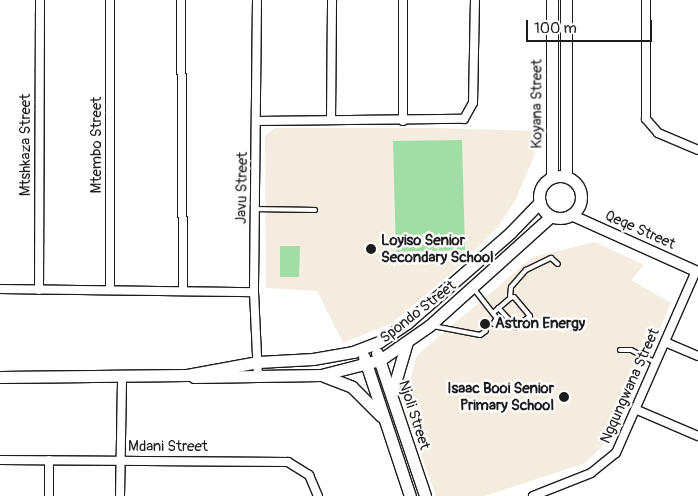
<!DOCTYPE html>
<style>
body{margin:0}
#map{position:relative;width:698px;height:496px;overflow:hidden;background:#fff;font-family:Pangolin,sans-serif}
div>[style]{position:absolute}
.built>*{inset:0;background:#f4ecde}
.green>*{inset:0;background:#a1dea5}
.roads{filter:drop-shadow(1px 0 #1c1c1c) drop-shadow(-1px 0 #1c1c1c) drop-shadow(0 1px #1c1c1c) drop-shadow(0 -1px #1c1c1c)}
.service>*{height:4px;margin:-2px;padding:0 2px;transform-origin:2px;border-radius:2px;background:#fff}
.minor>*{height:8px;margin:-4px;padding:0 4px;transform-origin:4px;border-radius:4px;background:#fff}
.tertiary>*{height:10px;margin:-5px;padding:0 5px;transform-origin:5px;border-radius:5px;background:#fff}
.secondary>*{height:11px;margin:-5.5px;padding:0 5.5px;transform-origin:5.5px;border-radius:5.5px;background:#fff}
.secondary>.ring{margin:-5.5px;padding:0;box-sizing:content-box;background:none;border:11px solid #fff;border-radius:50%}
.dots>*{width:14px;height:14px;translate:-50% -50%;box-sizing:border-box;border:2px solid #fff;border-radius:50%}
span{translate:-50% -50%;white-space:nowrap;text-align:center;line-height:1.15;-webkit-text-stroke:4.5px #fff;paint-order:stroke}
.street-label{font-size:15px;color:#1c1c1c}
.poi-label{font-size:15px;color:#1c1c1c;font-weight:700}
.left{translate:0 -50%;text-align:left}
.right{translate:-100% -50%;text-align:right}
.scale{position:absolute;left:526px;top:20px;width:126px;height:22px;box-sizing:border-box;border:2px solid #1c1c1c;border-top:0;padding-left:6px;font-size:15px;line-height:18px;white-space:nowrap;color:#1c1c1c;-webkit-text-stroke:4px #fff;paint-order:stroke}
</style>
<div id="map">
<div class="built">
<div style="clip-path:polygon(275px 128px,433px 128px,537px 131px,534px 156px,515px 201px,497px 228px,456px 269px,392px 323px,343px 343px,317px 291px,266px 288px,265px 136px)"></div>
<div style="clip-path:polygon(595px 242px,644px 265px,631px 280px,671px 303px,613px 436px,585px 463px,485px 496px,436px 496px,404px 406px,417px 355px,533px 257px)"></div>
</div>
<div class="green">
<div style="clip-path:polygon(462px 140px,465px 250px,396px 252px,393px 141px)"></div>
<div style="clip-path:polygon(280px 246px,300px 246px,299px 277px,280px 277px)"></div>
</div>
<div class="roads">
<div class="service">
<div style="left:255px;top:209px;width:60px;rotate:1deg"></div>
<div style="left:474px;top:289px;width:37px;rotate:52deg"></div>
<div style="left:497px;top:318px;width:7px;rotate:124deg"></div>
<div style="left:510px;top:298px;width:11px;rotate:-85deg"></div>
<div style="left:511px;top:287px;width:23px;rotate:-49deg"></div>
<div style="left:526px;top:270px;width:28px;rotate:-26deg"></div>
<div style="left:551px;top:258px;width:9px;rotate:41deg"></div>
<div style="left:493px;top:313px;width:23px;rotate:-41deg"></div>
<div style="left:510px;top:298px;width:4px;rotate:-14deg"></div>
<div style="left:514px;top:297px;width:25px;rotate:50deg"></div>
<div style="left:530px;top:316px;width:18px;rotate:142deg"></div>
<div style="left:516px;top:327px;width:26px;rotate:-133deg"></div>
<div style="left:433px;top:326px;width:48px;rotate:10.8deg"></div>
<div style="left:480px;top:335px;width:7px;rotate:-34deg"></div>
<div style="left:620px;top:350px;width:11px"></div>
<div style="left:631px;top:350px;width:28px;rotate:27deg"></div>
</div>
<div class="minor">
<div style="left:181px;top:0;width:289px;rotate:89.6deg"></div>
<div style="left:257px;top:0;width:292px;rotate:90.6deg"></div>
<div style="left:254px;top:292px;width:85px;rotate:87.3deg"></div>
<div style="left:646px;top:0;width:119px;rotate:90deg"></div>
<div style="left:646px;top:119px;width:18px;rotate:49deg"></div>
<div style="left:658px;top:133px;width:43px;rotate:23deg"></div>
<div style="left:331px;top:120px;width:120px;rotate:-89.5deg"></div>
<div style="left:256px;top:121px;width:208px;rotate:-0.6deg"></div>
<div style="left:464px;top:119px;width:18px;rotate:-61deg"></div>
<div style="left:473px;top:103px;width:103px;rotate:-88.9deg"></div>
<div style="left:403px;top:121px;width:121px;rotate:-90deg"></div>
<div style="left:0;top:289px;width:254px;rotate:0.7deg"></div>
<div style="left:39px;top:290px;width:290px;rotate:-89.8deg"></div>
<div style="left:110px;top:290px;width:290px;rotate:-90deg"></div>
<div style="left:665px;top:342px;width:36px;rotate:23deg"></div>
<div style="left:637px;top:410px;width:66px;rotate:23.1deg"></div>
<div style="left:0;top:460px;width:288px;rotate:0.4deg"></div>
<div style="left:288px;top:462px;width:25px;rotate:32deg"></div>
<div style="left:309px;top:475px;width:23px;rotate:67deg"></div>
<div style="left:49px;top:496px;width:36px;rotate:-90deg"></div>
<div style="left:120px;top:496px;width:119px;rotate:-89deg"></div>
<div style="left:533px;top:496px;width:62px;rotate:-21.6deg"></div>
<div style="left:591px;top:473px;width:32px;rotate:-39deg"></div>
<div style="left:616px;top:453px;width:199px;rotate:-66.3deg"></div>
</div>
<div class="tertiary">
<div style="left:571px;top:215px;width:139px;rotate:24.2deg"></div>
</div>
<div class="secondary">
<div class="ring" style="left:539px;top:176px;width:31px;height:31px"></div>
<div style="left:566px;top:176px;width:176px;rotate:-90deg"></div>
<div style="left:552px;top:177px;width:177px;rotate:-90deg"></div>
<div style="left:377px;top:353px;width:151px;rotate:71.4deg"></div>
<div style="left:364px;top:357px;width:146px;rotate:71.7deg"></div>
<div style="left:324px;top:376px;width:30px;rotate:21deg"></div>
<div style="left:352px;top:387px;width:41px;rotate:45deg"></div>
<div style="left:0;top:377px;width:187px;rotate:-0.6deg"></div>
<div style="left:187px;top:375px;width:72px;rotate:-10.4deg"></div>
<div style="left:258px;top:362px;width:55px;rotate:-3.1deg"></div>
<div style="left:313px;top:359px;width:41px;rotate:-9.9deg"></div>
<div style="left:353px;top:352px;width:28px;rotate:-21deg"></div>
<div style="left:379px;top:342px;width:34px;rotate:-34deg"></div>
<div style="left:407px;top:323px;width:137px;rotate:-41.1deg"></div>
<div style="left:510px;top:233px;width:43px;rotate:-45.9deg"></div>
<div style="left:194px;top:377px;width:127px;rotate:-0.9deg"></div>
<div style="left:321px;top:375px;width:61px;rotate:-14.3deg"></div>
<div style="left:380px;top:360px;width:60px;rotate:-34.8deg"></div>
<div style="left:429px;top:326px;width:164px;rotate:-42deg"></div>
<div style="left:392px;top:393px;width:53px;rotate:-73.6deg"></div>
</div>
</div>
<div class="dots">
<div style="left:371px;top:249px;background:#1c1c1c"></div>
<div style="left:485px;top:324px;background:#1c1c1c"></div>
<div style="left:564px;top:397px;background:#1c1c1c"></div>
</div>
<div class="street-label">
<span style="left:537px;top:104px;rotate:-90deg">Koyana Street</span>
<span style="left:26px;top:145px;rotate:-90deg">Mtshkaza Street</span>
<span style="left:97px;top:145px;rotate:-90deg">Mtembo Street</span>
<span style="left:242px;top:188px;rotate:-89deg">Javu Street</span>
<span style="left:640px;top:230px;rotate:24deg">Qeqe Street</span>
<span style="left:418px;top:312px;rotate:-38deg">Spondo Street</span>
<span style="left:630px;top:386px;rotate:-66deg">Ngqungwana Street</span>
<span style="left:414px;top:415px;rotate:72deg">Njoli Street</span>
<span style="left:168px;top:447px">Mdani Street</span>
</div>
<div class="poi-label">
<span class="left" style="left:381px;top:249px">Loyiso Senior<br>Secondary School</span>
<span class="left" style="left:495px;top:324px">Astron Energy</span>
<span class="right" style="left:554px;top:397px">Isaac Booi Senior<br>Primary School</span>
</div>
<div class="scale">100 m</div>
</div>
